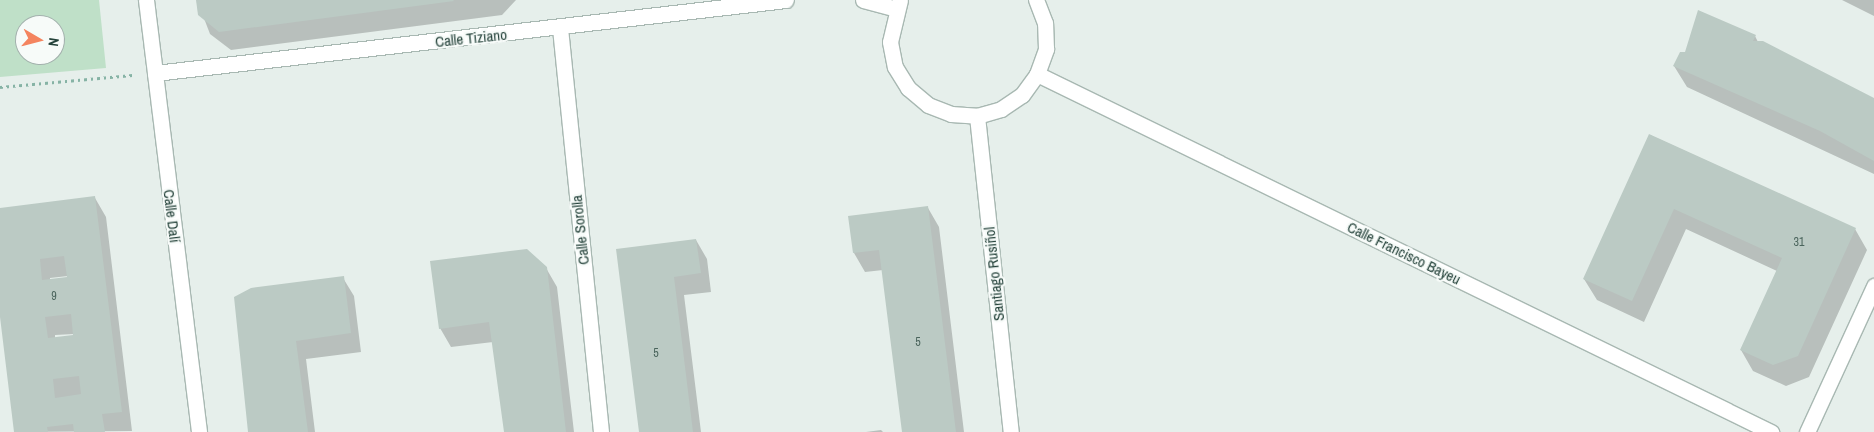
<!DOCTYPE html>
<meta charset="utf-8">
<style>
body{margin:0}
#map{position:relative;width:1874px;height:432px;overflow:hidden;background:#e6efeb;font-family:"Archivo Narrow",sans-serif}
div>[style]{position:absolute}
.green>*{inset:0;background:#bfe0c8}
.shadow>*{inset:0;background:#0003}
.building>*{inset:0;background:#bbcac4}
.path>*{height:3px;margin-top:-1.5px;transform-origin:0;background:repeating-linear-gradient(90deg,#86b3a5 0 2.5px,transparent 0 6.5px)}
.roads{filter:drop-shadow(1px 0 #a8b8b2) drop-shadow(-1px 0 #a8b8b2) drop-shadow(0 1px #a8b8b2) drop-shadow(0 -1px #a8b8b2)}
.minor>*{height:15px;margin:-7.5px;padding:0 7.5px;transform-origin:7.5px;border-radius:7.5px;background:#fff}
span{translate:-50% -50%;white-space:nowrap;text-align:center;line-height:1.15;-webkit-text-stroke:4.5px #f7fbf9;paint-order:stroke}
.number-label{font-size:12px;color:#4a645c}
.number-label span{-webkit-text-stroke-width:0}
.street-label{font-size:15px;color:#24423a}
.north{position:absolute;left:15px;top:15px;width:50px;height:50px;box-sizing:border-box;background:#f7fbf9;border:1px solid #a3b1ad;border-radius:50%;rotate:98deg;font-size:14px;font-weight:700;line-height:20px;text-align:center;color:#24423a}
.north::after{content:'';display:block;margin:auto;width:18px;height:22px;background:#f4845f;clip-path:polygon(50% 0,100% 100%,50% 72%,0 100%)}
</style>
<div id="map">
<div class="green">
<div style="clip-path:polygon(evenodd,0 0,99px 0,106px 68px,0 77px,0 0,25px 25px,55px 25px,55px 55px,25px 55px,25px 25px)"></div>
</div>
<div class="shadow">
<div style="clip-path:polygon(197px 0,516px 0,502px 15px,231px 50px,210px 34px)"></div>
<div style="clip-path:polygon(1842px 0,1874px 0,1874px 16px)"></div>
<div style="clip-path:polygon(1755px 36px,1758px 42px,1874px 100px,1874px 174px,1687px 87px,1674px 66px)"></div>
<div style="clip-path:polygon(1650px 135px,1855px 229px,1867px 250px,1809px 377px,1786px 386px,1753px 371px,1741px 350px,1777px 271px,1686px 229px,1644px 322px,1597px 300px,1584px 279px)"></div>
<div style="clip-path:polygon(evenodd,95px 198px,106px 217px,132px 431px,15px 432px,0 306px,0 210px,95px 198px,68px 276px,68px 278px,50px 281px,50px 278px,68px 276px,95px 198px,74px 334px,74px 336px,55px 338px,55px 335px,74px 334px)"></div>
<div style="clip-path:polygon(928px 208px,939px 227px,964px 432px,903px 432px,883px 270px,865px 272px,854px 253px,850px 217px)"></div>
<div style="clip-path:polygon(696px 240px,707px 259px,711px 292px,684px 295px,701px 432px,640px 432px,617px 250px)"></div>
<div style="clip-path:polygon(546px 268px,557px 287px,574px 432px,505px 432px,493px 342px,451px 347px,440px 328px)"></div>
<div style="clip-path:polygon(343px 278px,354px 296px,361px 352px,306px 359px,315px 432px,249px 432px,236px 298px)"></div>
<div style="clip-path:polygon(881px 430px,883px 432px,866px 432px)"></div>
</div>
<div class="building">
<div style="clip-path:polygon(196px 0,453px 0,454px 1px,219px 32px,198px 15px)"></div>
<div style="clip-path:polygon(1698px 10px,1756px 35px,1753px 41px,1763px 41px,1874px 98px,1874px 161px,1820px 131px,1673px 66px,1680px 52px,1685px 52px)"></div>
<div style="clip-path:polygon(1649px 134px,1856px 228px,1798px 356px,1773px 365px,1740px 350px,1782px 258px,1674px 209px,1632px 301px,1583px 279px)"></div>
<div style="clip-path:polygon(evenodd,95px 196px,122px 412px,102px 414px,105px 432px,74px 432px,73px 424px,47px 427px,48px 432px,14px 432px,0 317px,0 208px,95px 196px,64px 256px,67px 277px,42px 280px,40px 259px,64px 256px,95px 196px,71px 314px,73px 335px,48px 338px,45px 317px,71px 314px,95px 196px,79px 376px,81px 394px,55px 398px,53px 379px,79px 376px)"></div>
<div style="clip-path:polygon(928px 206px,956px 432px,902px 432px,879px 250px,853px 253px,848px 216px)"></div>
<div style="clip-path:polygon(696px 239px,701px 273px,674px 277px,693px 432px,639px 432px,616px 249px)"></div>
<div style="clip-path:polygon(527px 249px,547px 267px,566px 432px,504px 432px,489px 322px,439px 329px,430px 261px)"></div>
<div style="clip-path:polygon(344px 276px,351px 333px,296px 341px,308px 432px,248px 432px,234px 297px,251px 288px)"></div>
</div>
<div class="path">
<div style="left:0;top:87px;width:133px;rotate:-5.2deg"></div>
</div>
<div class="roads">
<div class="minor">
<div style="left:146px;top:0;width:435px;rotate:83deg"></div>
<div style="left:863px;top:0;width:34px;rotate:15deg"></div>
<div style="left:900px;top:0;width:43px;rotate:103.4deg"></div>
<div style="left:890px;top:42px;width:25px;rotate:79deg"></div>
<div style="left:895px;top:67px;width:25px;rotate:58deg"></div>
<div style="left:908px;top:88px;width:26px;rotate:40deg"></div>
<div style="left:928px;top:105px;width:25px;rotate:21deg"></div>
<div style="left:951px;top:114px;width:26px;rotate:4deg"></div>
<div style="left:977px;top:116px;width:25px;rotate:-16deg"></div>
<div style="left:1001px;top:109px;width:25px;rotate:-34deg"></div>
<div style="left:1022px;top:95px;width:26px;rotate:-54deg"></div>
<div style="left:1037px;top:74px;width:27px;rotate:-70deg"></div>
<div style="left:1046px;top:49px;width:26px;rotate:-92deg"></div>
<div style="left:1045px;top:23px;width:25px;rotate:-111deg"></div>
<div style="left:560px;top:28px;width:406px;rotate:84.2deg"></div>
<div style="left:155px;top:73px;width:635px;rotate:-6.6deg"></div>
<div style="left:1037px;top:74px;width:817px;rotate:26deg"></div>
<div style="left:977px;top:116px;width:318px;rotate:83.9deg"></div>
<div style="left:1807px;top:432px;width:161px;rotate:-65.3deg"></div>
</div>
</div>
<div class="number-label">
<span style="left:1799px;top:243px">31</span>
<span style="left:54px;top:297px">9</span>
<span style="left:918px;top:343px">5</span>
<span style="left:656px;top:354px">5</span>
</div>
<div class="street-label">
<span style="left:471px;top:38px;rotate:-6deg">Calle Tiziano</span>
<span style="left:172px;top:216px;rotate:83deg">Calle Dalí</span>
<span style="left:580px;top:230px;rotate:-96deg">Calle Sorolla</span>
<span style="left:1404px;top:253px;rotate:26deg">Calle Francisco Bayeu</span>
<span style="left:994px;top:274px;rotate:-96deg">Santiago Rusiñol</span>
</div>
<div class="north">N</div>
</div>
